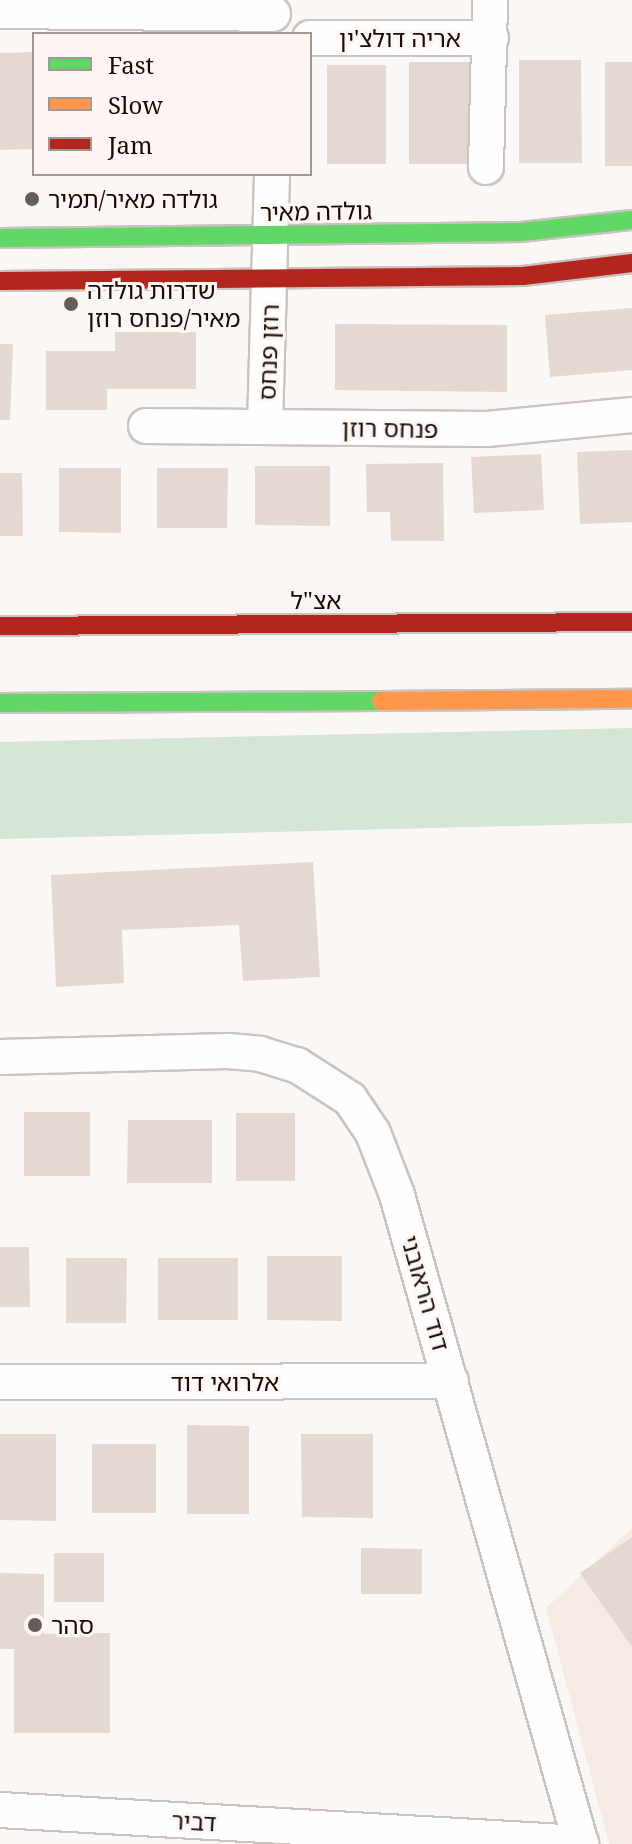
<!DOCTYPE html>
<meta charset="utf-8">
<style>
body{margin:0}
#map{position:relative;width:632px;height:1844px;overflow:hidden;background:#fbf7f5;font-family:"Noto Serif","Noto Sans Hebrew",serif}
div>[style]{position:absolute}
.built>*{inset:0;background:#f6eae5}
.green>*{inset:0;background:#d4e4d6}
.building>*{inset:0;background:#e4d8d2}
.roads{filter:drop-shadow(2px 0 #cbc3c0) drop-shadow(-2px 0 #cbc3c0) drop-shadow(0 2px #cbc3c0) drop-shadow(0 -2px #cbc3c0)}
.street>*{height:34px;margin:-17px;padding:0 17px;transform-origin:17px;border-radius:17px;background:#fefefe}
.fast>*{height:18px;margin:-9px;padding:0 9px;transform-origin:9px;border-radius:9px;background:#63d668}
.slow>*{height:18px;margin:-9px;padding:0 9px;transform-origin:9px;border-radius:9px;background:#ff974d}
.jam>*{height:18px;margin:-9px;padding:0 9px;transform-origin:9px;border-radius:9px;background:#b3261e}
.dots>*{width:22px;height:22px;translate:-50% -50%;box-sizing:border-box;border:4px solid #fdf6f3;border-radius:50%}
span{translate:-50% -50%;white-space:nowrap;text-align:center;line-height:1.15;-webkit-text-stroke:6px #fdf6f3;paint-order:stroke}
.street-label{font-size:24px;color:#170b06}
.poi-label{font-size:24px;color:#170b06}
.left{translate:0 -50%;text-align:left}
.legend{position:absolute;left:32px;top:32px;width:280px;height:144px;box-sizing:border-box;background:#fdf6f3;border:2px solid #a19894;margin:0;padding:10px 14px;list-style:none;font-size:24px;color:#170b06}
.legend li{display:flex;align-items:center;gap:16px;height:40px}
.legend b{width:40px;border:2px solid #a19894}
</style>
<div id="map">
<div class="built">
<div style="clip-path:polygon(632px 1528px,632px 1844px,609px 1844px,546px 1608px)"></div>
</div>
<div class="green">
<div style="clip-path:polygon(632px 728px,632px 823px,0 839px,0 742px)"></div>
</div>
<div class="building">
<div style="clip-path:polygon(34px 52px,34px 149px,0 150px,0 53px)"></div>
<div style="clip-path:polygon(519px 60px,581px 60px,582px 163px,519px 163px)"></div>
<div style="clip-path:polygon(409px 62px,471px 62px,471px 164px,409px 164px)"></div>
<div style="clip-path:polygon(605px 62px,632px 62px,632px 166px,605px 166px)"></div>
<div style="clip-path:polygon(327px 65px,386px 65px,386px 164px,327px 164px)"></div>
<div style="clip-path:polygon(632px 308px,632px 370px,550px 377px,545px 315px)"></div>
<div style="clip-path:polygon(335px 324px,507px 325px,507px 392px,335px 390px)"></div>
<div style="clip-path:polygon(115px 332px,196px 332px,196px 389px,107px 389px,107px 410px,46px 410px,46px 351px,115px 351px)"></div>
<div style="clip-path:polygon(0 344px,13px 344px,10px 420px,0 420px)"></div>
<div style="clip-path:polygon(632px 450px,632px 522px,580px 524px,577px 452px)"></div>
<div style="clip-path:polygon(541px 454px,544px 510px,474px 513px,471px 457px)"></div>
<div style="clip-path:polygon(443px 463px,444px 541px,391px 541px,390px 512px,367px 512px,366px 464px)"></div>
<div style="clip-path:polygon(255px 466px,330px 466px,330px 526px,255px 525px)"></div>
<div style="clip-path:polygon(59px 468px,121px 468px,121px 533px,59px 532px)"></div>
<div style="clip-path:polygon(157px 468px,228px 468px,227px 528px,157px 528px)"></div>
<div style="clip-path:polygon(0 473px,22px 473px,23px 536px,0 536px)"></div>
<div style="clip-path:polygon(313px 862px,320px 977px,243px 981px,239px 925px,122px 930px,124px 983px,56px 987px,51px 875px)"></div>
<div style="clip-path:polygon(24px 1112px,90px 1112px,90px 1176px,24px 1176px)"></div>
<div style="clip-path:polygon(236px 1113px,295px 1113px,295px 1181px,236px 1181px)"></div>
<div style="clip-path:polygon(128px 1120px,212px 1120px,212px 1183px,127px 1183px)"></div>
<div style="clip-path:polygon(0 1247px,29px 1247px,30px 1307px,0 1307px)"></div>
<div style="clip-path:polygon(267px 1256px,342px 1256px,342px 1321px,267px 1320px)"></div>
<div style="clip-path:polygon(66px 1258px,127px 1258px,126px 1323px,66px 1323px)"></div>
<div style="clip-path:polygon(158px 1258px,238px 1258px,238px 1320px,158px 1320px)"></div>
<div style="clip-path:polygon(187px 1425px,249px 1426px,249px 1514px,187px 1514px)"></div>
<div style="clip-path:polygon(0 1434px,56px 1434px,56px 1521px,0 1520px)"></div>
<div style="clip-path:polygon(301px 1434px,373px 1434px,373px 1518px,302px 1517px)"></div>
<div style="clip-path:polygon(92px 1444px,156px 1444px,156px 1513px,92px 1513px)"></div>
<div style="clip-path:polygon(632px 1537px,632px 1647px,580px 1573px)"></div>
<div style="clip-path:polygon(361px 1548px,422px 1549px,422px 1594px,361px 1594px)"></div>
<div style="clip-path:polygon(54px 1553px,104px 1553px,104px 1602px,54px 1602px)"></div>
<div style="clip-path:polygon(0 1573px,44px 1574px,44px 1634px,110px 1633px,110px 1733px,14px 1733px,14px 1649px,0 1649px)"></div>
</div>
<div class="roads">
<div class="street">
<div style="left:0;top:11px;width:273px;rotate:0.6deg"></div>
<div style="left:310px;top:38px;width:181px"></div>
<div style="left:486px;top:167px;width:167px;rotate:-88.6deg"></div>
<div style="left:146px;top:426px;width:341px;rotate:0.5deg"></div>
<div style="left:487px;top:429px;width:146px;rotate:-5.5deg"></div>
<div style="left:265px;top:426px;width:252px;rotate:-88.4deg"></div>
<div style="left:0;top:1057px;width:228px;rotate:-1.5deg"></div>
<div style="left:228px;top:1051px;width:32px;rotate:5deg"></div>
<div style="left:260px;top:1054px;width:39px;rotate:17deg"></div>
<div style="left:297px;top:1065px;width:63px;rotate:32.7deg"></div>
<div style="left:350px;top:1099px;width:41px;rotate:55.9deg"></div>
<div style="left:373px;top:1133px;width:66px;rotate:68.8deg"></div>
<div style="left:397px;top:1195px;width:675px;rotate:74.17deg"></div>
<div style="left:0;top:1382px;width:451px;rotate:-0.1deg"></div>
<div style="left:0;top:1810px;width:582px;rotate:3.25deg"></div>
</div>
<div class="fast">
<div style="left:0;top:238px;width:521px;rotate:-0.66deg"></div>
<div style="left:521px;top:232px;width:112px;rotate:-6.2deg"></div>
<div style="left:0;top:703px;width:381px;rotate:-0.3deg"></div>
</div>
<div class="slow">
<div style="left:381px;top:701px;width:251px;rotate:-0.5deg"></div>
</div>
<div class="jam">
<div style="left:0;top:281px;width:523px;rotate:-0.55deg"></div>
<div style="left:523px;top:276px;width:110px;rotate:-6.8deg"></div>
<div style="left:0;top:626px;width:632px;rotate:-0.36deg"></div>
</div>
</div>
<div class="dots">
<div style="left:32px;top:199px;background:#675e5a"></div>
<div style="left:71px;top:304px;background:#675e5a"></div>
<div style="left:35px;top:1625px;background:#675e5a"></div>
</div>
<div class="street-label">
<span style="left:400px;top:38px">אריה דולצ'ין</span>
<span style="left:316px;top:211px;rotate:-1deg">גולדה מאיר</span>
<span style="left:268px;top:352px;rotate:-88deg">רוזן פנחס</span>
<span style="left:390px;top:428px;rotate:1deg">פנחס רוזן</span>
<span style="left:316px;top:600px">אצ"ל</span>
<span style="left:426px;top:1293px;rotate:74deg">דוד הראובני</span>
<span style="left:225px;top:1382px">אלרואי דוד</span>
<span style="left:194px;top:1821px;rotate:3deg">דביר</span>
</div>
<div class="poi-label">
<span class="left" style="left:48px;top:199px">גולדה מאיר/תמיר</span>
<span class="left" style="left:87px;top:304px">שדרות גולדה<br>מאיר/פנחס רוזן</span>
<span class="left" style="left:51px;top:1625px">סהר</span>
</div>
<ul class="legend">
<li><b style="height:10px;background:#63d668"></b>Fast</li>
<li><b style="height:10px;background:#ff974d"></b>Slow</li>
<li><b style="height:10px;background:#b3261e"></b>Jam</li>
</ul>
</div>
